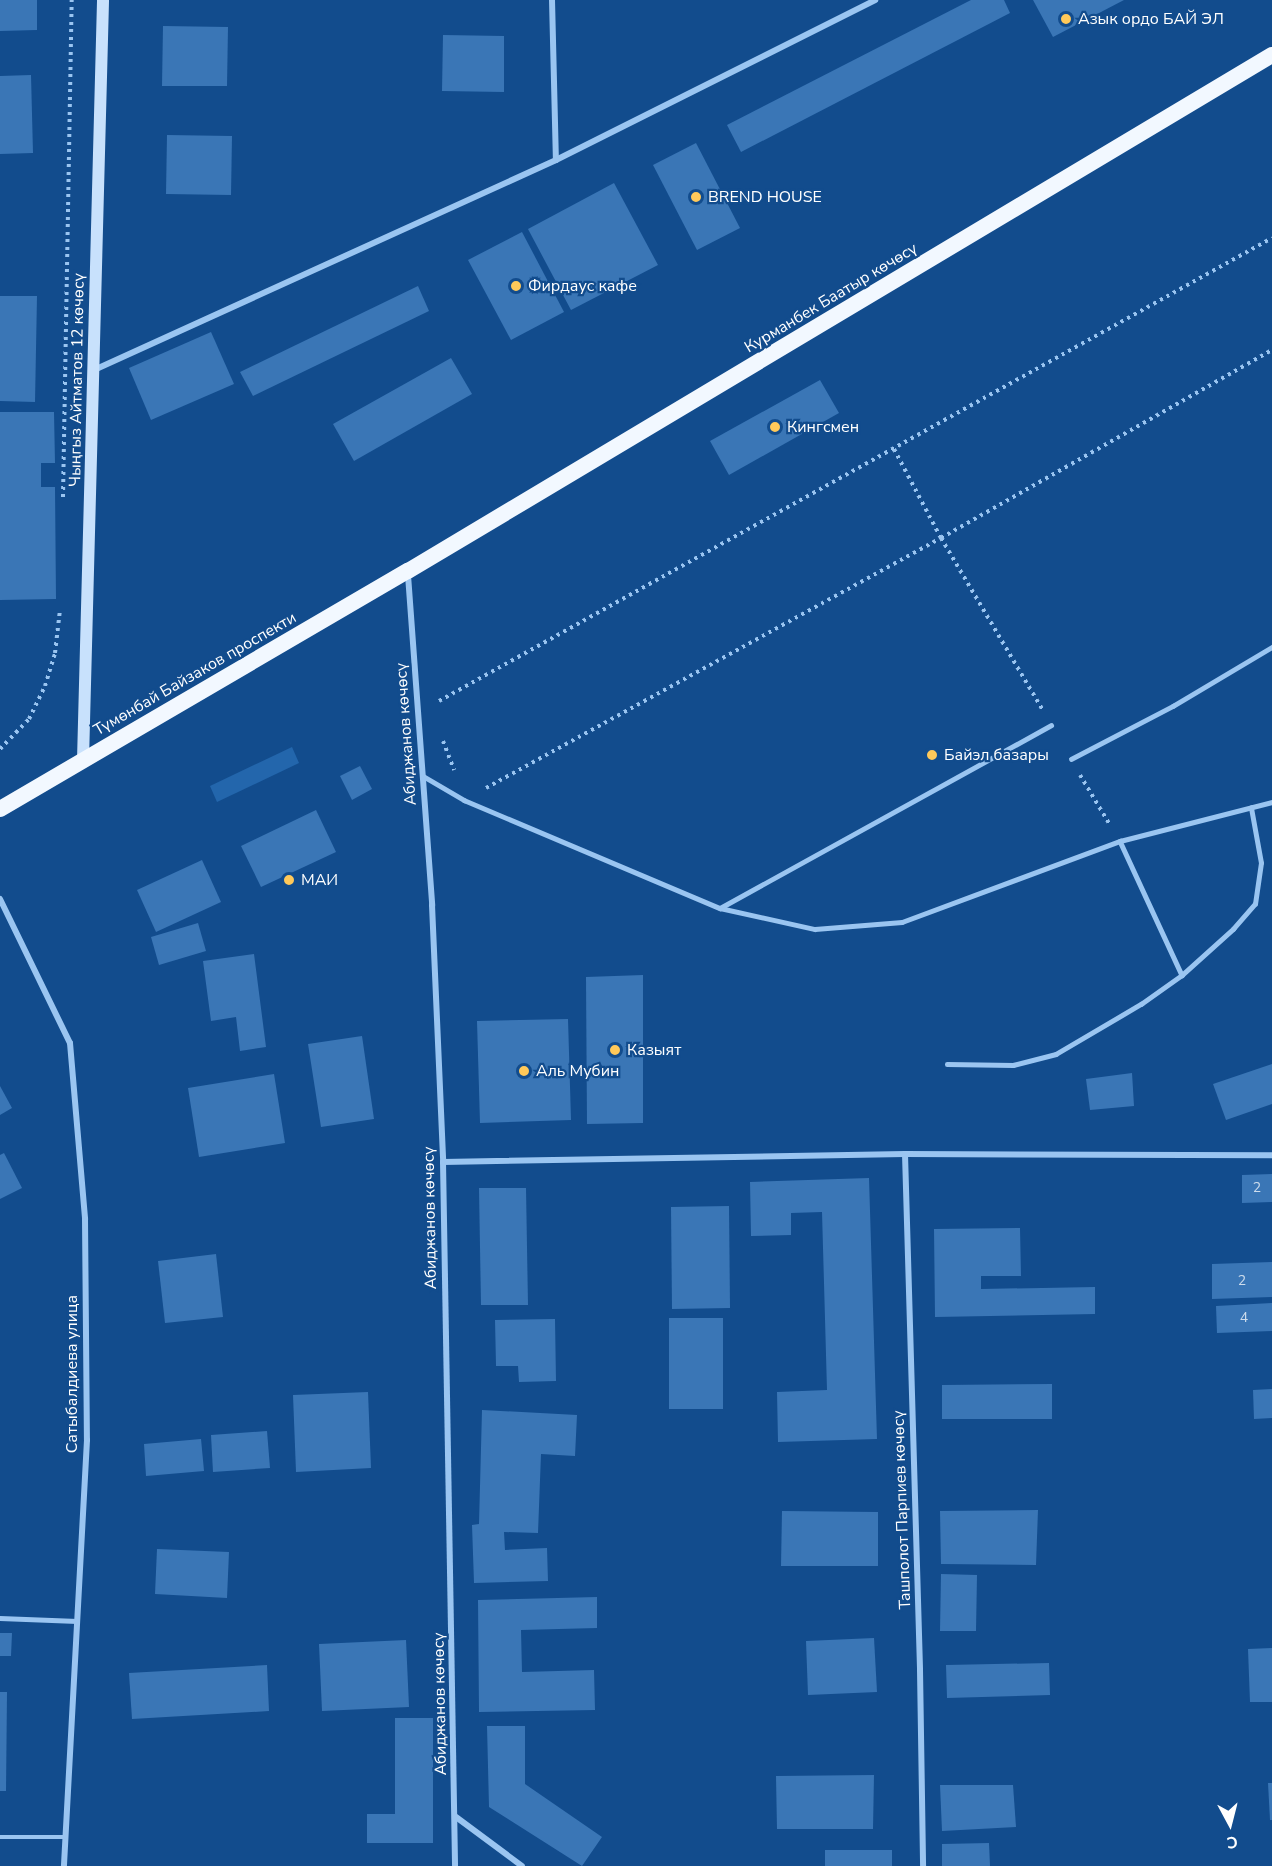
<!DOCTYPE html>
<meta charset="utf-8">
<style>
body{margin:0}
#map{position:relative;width:1272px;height:1866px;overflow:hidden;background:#124c8d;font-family:"Nunito Sans",sans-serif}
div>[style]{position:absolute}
.green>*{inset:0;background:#2366ac}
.building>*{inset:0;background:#3a76b6}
.path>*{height:4px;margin-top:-2px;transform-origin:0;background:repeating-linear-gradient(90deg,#9ac5f1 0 3px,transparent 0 7.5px)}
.service>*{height:4.5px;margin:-2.25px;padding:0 2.25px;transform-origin:2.25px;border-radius:2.25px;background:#9ac5f1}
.minor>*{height:6px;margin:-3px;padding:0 3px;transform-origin:3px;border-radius:3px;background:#9ac5f1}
.secondary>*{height:12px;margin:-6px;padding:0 6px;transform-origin:6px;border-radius:6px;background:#c8e1fc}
.trunk>*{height:16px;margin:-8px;padding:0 8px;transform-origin:8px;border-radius:8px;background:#f2f8ff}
.dots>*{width:16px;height:16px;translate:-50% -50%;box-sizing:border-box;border:3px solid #124c8d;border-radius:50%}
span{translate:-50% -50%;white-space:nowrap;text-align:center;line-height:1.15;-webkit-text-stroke:4.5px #124c8d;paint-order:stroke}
.number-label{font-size:14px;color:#cedded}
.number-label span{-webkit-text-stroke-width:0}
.poi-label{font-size:16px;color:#fff}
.left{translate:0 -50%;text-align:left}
.street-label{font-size:16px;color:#fff}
.north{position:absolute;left:1200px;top:1794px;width:60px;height:60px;-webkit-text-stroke:4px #124c8d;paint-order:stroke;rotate:173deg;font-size:16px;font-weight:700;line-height:24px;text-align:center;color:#fff}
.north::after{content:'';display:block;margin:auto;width:21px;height:27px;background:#fff;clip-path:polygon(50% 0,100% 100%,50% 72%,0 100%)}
</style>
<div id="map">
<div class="green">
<div style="clip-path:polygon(292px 747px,299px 763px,217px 802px,210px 786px)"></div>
</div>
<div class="building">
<div style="clip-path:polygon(0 0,37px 0,37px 30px,0 31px)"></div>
<div style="clip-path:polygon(971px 0,1004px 0,1010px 13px,741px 152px,727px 125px)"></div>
<div style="clip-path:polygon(1033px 0,1124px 0,1053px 37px)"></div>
<div style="clip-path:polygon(163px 26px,228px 27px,227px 86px,162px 86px)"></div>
<div style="clip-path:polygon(443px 35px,504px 36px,504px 92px,442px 91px)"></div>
<div style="clip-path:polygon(31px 75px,33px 153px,0 154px,0 76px)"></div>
<div style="clip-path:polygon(167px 135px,232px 136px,231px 195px,166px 194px)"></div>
<div style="clip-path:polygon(696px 143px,740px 228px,697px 250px,653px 165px)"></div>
<div style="clip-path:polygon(614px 183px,658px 265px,571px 310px,528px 229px)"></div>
<div style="clip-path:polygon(522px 232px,564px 312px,511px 340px,468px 260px)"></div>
<div style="clip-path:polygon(418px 286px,429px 311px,253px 396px,240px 372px)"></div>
<div style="clip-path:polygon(0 296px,37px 296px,35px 402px,0 401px)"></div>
<div style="clip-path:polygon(211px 332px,234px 384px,151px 420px,129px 368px)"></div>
<div style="clip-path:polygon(451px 358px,472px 394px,354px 461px,333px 424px)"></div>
<div style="clip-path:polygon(820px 380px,839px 413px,729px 475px,710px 441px)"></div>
<div style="clip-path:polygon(0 412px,54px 412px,55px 463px,41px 463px,41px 487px,55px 487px,56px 599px,0 600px)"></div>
<div style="clip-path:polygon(360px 766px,372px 789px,352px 800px,340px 776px)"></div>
<div style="clip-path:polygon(316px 810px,336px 852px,261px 887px,241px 846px)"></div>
<div style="clip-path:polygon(202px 860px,221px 902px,156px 932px,137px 890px)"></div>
<div style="clip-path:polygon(198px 923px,206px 951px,159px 965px,151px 937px)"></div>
<div style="clip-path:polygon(254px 954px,266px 1047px,240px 1051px,236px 1017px,211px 1021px,203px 961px)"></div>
<div style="clip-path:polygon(643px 975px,643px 1123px,587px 1124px,586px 977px)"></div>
<div style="clip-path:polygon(568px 1019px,571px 1120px,480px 1123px,477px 1021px)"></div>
<div style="clip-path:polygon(362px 1036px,374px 1119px,321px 1127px,308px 1044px)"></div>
<div style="clip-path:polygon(1272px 1064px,1272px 1104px,1226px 1120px,1213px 1084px)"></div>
<div style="clip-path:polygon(1132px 1073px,1134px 1106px,1090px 1110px,1086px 1079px)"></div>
<div style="clip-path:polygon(274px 1074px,285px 1143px,199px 1157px,188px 1088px)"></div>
<div style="clip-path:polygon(0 1086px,12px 1108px,0 1115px)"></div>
<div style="clip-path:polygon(4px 1153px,22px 1188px,0 1199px,0 1155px)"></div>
<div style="clip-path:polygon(1272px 1174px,1272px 1202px,1242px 1203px,1242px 1175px)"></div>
<div style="clip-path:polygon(869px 1178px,877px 1439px,778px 1442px,777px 1392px,827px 1390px,822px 1212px,791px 1213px,791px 1235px,751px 1236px,750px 1182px)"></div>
<div style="clip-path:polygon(479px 1188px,526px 1188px,528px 1305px,481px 1305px)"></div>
<div style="clip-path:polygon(729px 1206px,730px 1308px,672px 1309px,671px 1207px)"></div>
<div style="clip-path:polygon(1020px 1228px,1021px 1276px,981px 1276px,981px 1289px,1095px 1287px,1095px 1314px,935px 1317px,934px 1229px)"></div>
<div style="clip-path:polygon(216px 1254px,223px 1317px,165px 1323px,158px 1261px)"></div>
<div style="clip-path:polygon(1272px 1262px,1272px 1297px,1212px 1299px,1212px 1264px)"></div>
<div style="clip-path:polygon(1272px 1303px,1272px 1331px,1217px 1333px,1216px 1306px)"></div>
<div style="clip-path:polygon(669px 1318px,723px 1318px,723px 1409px,669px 1409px)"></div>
<div style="clip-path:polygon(555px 1319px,556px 1381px,519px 1382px,518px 1366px,496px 1366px,495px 1320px)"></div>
<div style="clip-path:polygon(1052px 1384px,1052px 1419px,942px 1419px,942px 1385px)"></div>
<div style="clip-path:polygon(1272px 1389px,1272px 1418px,1254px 1419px,1253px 1390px)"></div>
<div style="clip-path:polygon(368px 1392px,371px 1468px,296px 1472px,293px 1395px)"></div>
<div style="clip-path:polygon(482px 1410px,577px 1415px,575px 1456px,541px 1454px,538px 1533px,504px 1532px,505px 1550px,547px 1548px,548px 1581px,474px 1583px,472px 1525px,479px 1524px)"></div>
<div style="clip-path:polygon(267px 1431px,270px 1468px,213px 1472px,211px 1435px)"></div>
<div style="clip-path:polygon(201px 1439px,204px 1471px,146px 1476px,144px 1444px)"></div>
<div style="clip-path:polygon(1038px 1510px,1036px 1565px,941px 1564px,940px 1511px)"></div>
<div style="clip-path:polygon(782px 1511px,878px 1512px,878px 1566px,781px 1566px)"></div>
<div style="clip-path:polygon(157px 1549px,229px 1552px,227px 1598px,155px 1594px)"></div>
<div style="clip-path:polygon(941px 1574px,977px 1575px,976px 1631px,940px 1631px)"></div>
<div style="clip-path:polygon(597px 1597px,597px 1628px,521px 1630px,522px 1672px,594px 1670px,595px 1710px,479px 1712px,478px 1600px)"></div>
<div style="clip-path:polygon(0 1633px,12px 1633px,11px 1656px,0 1656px)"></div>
<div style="clip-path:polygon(874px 1638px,877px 1692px,808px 1695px,806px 1641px)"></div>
<div style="clip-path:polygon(406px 1640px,409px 1707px,322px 1711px,319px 1644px)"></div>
<div style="clip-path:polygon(1272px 1648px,1272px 1702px,1250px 1702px,1248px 1649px)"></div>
<div style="clip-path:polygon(1049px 1663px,1050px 1695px,947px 1698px,946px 1665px)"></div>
<div style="clip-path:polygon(267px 1665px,269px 1711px,132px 1719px,129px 1673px)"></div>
<div style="clip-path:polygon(0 1692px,7px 1692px,6px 1791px,0 1791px)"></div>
<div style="clip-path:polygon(395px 1718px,433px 1718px,433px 1843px,367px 1843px,367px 1814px,395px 1814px)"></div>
<div style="clip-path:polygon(487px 1726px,525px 1726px,525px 1784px,602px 1837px,582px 1866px,489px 1807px)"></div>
<div style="clip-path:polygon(874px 1775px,873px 1829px,777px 1829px,776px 1776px)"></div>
<div style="clip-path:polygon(1268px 1783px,1272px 1783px,1272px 1820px,1270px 1820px)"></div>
<div style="clip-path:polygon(940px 1785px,1013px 1785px,1016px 1827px,942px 1831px)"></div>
<div style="clip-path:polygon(989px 1843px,990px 1866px,942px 1866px,942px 1844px)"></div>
<div style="clip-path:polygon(825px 1850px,892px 1850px,892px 1866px,825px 1866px)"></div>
</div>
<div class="path">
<div style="left:894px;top:449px;width:101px;rotate:62.2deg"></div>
<div style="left:941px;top:538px;width:199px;rotate:59.4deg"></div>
<div style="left:63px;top:497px;width:497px;rotate:-89deg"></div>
<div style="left:439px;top:701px;width:953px;rotate:-29.07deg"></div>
<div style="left:443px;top:741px;width:31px;rotate:69deg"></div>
<div style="left:0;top:749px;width:42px;rotate:-46deg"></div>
<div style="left:29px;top:719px;width:37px;rotate:-64deg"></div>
<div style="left:45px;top:686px;width:34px;rotate:-73deg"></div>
<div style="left:55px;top:653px;width:43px;rotate:-83.4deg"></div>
<div style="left:1080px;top:775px;width:58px;rotate:59deg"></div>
<div style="left:486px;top:788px;width:519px;rotate:-28.79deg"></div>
<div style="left:941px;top:538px;width:381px;rotate:-29.6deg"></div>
</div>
<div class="service">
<div style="left:1071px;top:759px;width:115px;rotate:-27.5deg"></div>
<div style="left:1173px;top:706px;width:115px;rotate:-30.8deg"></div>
<div style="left:423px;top:776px;width:48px;rotate:30.3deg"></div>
<div style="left:464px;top:800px;width:278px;rotate:22.9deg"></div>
<div style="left:720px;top:908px;width:97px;rotate:12.5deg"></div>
<div style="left:815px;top:929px;width:87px;rotate:-4.6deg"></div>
<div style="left:902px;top:922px;width:233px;rotate:-20.4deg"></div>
<div style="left:1120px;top:841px;width:157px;rotate:-14.4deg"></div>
<div style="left:1120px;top:841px;width:148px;rotate:65.2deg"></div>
<div style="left:720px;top:908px;width:378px;rotate:-28.9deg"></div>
<div style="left:947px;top:1064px;width:66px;rotate:0.9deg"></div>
<div style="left:1013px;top:1065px;width:44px;rotate:-14.3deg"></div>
<div style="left:1056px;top:1054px;width:99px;rotate:-30.5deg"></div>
<div style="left:1141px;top:1004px;width:50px;rotate:-35.3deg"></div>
<div style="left:1182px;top:975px;width:69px;rotate:-42deg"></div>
<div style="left:1233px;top:929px;width:33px;rotate:-49deg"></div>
<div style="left:1255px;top:904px;width:41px;rotate:-81.7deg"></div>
<div style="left:1261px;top:863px;width:56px;rotate:-100.3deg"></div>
<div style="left:0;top:1618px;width:77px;rotate:2.2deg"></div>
<div style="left:0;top:1837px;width:64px"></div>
</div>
<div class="minor">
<div style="left:552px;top:0;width:160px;rotate:88.6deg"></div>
<div style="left:94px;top:370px;width:507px;rotate:-24.44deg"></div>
<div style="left:556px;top:160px;width:357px;rotate:-26.6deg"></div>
<div style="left:408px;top:575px;width:331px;rotate:85.8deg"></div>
<div style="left:432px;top:905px;width:257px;rotate:87.5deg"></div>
<div style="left:443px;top:1162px;width:704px;rotate:89.02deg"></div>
<div style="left:0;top:899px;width:160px;rotate:64.1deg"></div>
<div style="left:70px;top:1043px;width:177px;rotate:85.1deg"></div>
<div style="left:85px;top:1219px;width:221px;rotate:89.5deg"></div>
<div style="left:87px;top:1440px;width:427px;rotate:93.1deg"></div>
<div style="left:905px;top:1154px;width:516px;rotate:88.33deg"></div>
<div style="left:920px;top:1670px;width:196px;rotate:89.1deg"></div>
<div style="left:443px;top:1162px;width:462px;rotate:-1deg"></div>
<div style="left:905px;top:1154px;width:367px;rotate:0.2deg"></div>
<div style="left:456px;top:1817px;width:82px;rotate:36.6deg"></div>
</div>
<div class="secondary">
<div style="left:83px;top:760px;width:760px;rotate:-88.49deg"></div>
</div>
<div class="trunk">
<div style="left:0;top:809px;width:472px;rotate:-30.3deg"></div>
<div style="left:408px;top:571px;width:1006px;rotate:-30.85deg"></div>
</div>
<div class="dots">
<div style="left:1066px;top:19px;background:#ffc95a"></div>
<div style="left:696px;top:197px;background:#ffc95a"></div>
<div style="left:516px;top:286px;background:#ffc95a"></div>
<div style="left:775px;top:427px;background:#ffc95a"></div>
<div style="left:932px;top:755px;background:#ffc95a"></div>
<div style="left:289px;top:880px;background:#ffc95a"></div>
<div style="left:615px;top:1050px;background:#ffc95a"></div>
<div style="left:524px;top:1071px;background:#ffc95a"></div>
</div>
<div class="number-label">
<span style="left:1257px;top:1188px">2</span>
<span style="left:1242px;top:1281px">2</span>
<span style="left:1244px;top:1318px">4</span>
</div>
<div class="poi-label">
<span class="left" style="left:1078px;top:19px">Азык ордо БАЙ ЭЛ</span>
<span class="left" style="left:708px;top:197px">BREND HOUSE</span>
<span class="left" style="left:528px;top:286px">Фирдаус кафе</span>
<span class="left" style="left:787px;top:427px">Кингсмен</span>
<span class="left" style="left:944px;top:755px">Байэл базары</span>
<span class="left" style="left:301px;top:880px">МАИ</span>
<span class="left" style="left:627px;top:1050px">Казыят</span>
<span class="left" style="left:536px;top:1071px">Аль Мубин</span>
</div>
<div class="street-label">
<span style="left:831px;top:298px;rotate:-31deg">Курманбек Баатыр көчөсү</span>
<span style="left:77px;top:380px;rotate:-89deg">Чыңгыз Айтматов 12 көчөсү</span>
<span style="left:195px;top:674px;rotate:-30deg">Түмөнбай Байзаков проспекти</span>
<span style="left:406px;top:734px;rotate:-94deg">Абиджанов көчөсү</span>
<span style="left:430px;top:1218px;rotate:-91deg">Абиджанов көчөсү</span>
<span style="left:72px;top:1374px;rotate:-90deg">Сатыбалдиева улица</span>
<span style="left:902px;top:1510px;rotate:-92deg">Ташполот Парпиев көчөсү</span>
<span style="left:440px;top:1704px;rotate:-91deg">Абиджанов көчөсү</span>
</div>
<div class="north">С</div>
</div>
